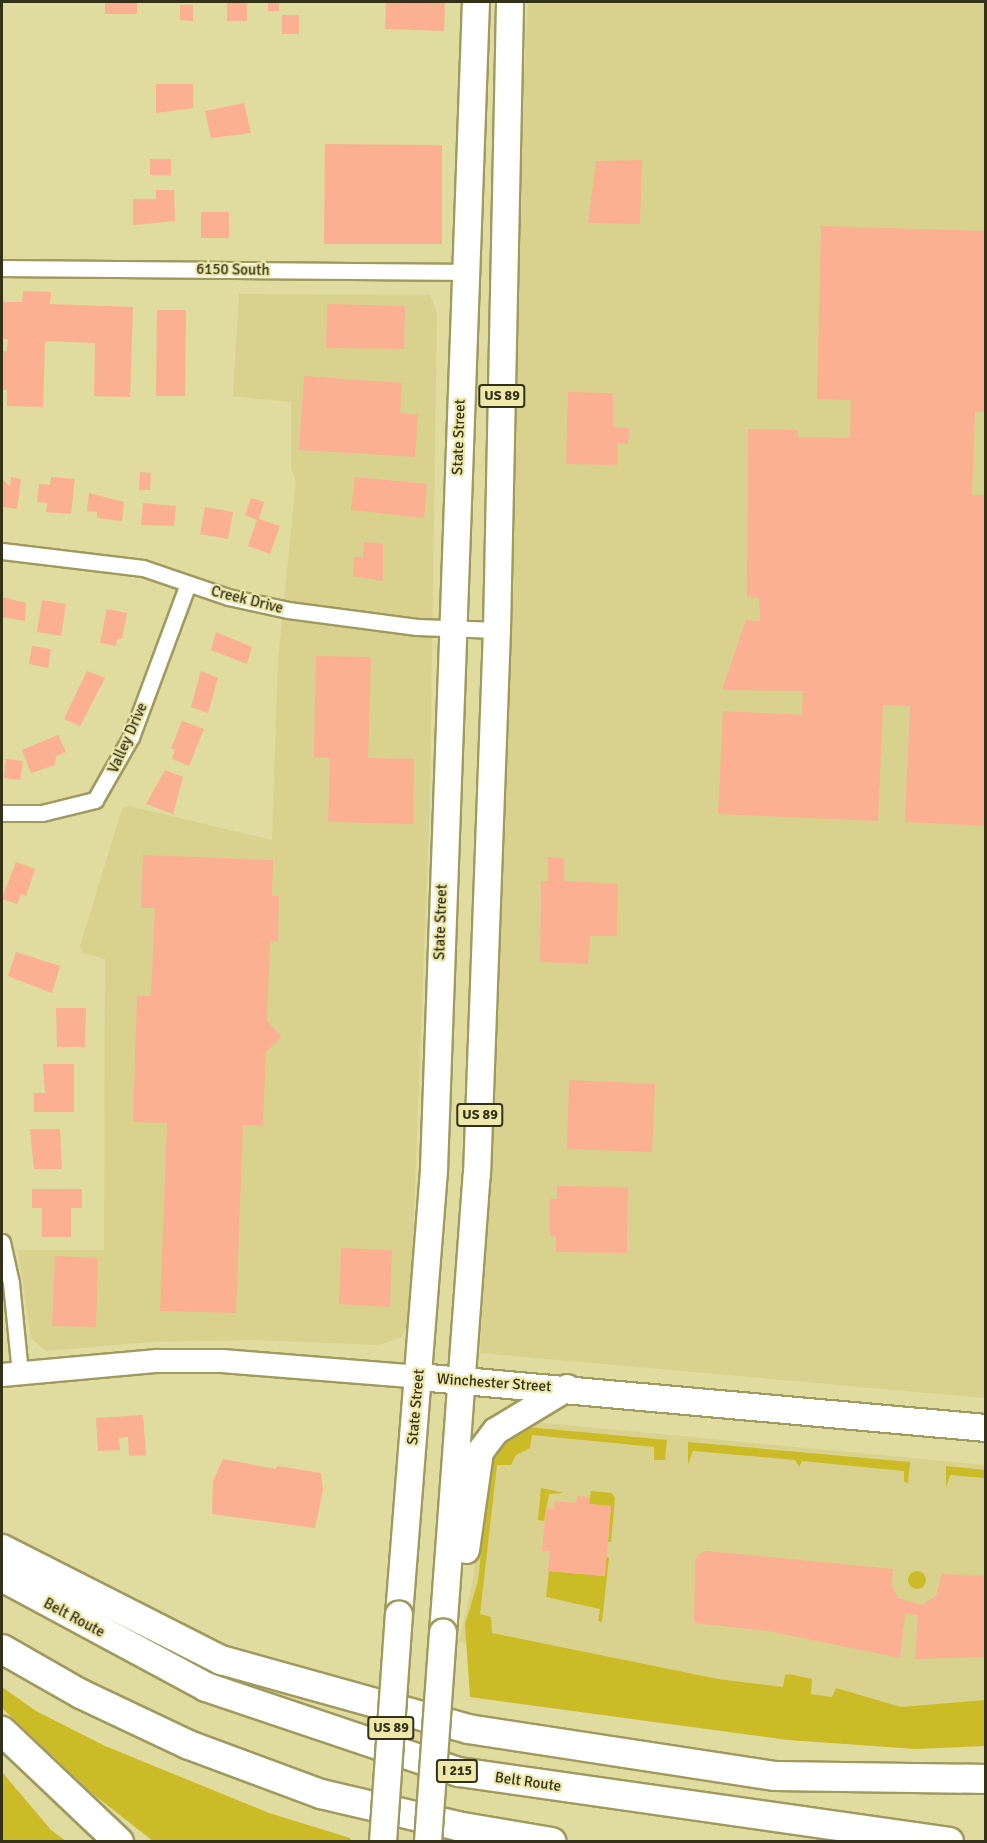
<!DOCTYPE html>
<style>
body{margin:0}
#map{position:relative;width:987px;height:1843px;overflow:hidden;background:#e0db9e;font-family:Signika,sans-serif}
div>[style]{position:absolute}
.built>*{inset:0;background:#d9d28e}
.green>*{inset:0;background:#cbbb27}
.round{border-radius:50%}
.building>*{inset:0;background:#fab091}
.roads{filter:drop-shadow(2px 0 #a09a5f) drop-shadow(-2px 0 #a09a5f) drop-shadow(0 2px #a09a5f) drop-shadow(0 -2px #a09a5f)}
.minor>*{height:15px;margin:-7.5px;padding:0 7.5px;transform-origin:7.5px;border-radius:7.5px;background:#fff}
.secondary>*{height:22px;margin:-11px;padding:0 11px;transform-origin:11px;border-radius:11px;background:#fff}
.primary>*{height:26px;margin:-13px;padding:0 13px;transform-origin:13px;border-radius:13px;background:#fff}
.motorway>*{height:28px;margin:-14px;padding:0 14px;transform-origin:14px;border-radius:14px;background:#fff}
.bridges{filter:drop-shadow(2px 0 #a09a5f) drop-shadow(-2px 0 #a09a5f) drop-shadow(0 2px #a09a5f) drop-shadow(0 -2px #a09a5f)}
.primary-bridge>*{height:26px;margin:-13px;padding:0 13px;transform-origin:13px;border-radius:13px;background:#fff}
span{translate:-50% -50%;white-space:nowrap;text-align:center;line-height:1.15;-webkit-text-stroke:4.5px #eee8ab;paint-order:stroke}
.shield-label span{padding:2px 4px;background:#eee8ab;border:2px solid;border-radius:4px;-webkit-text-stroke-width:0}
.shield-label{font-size:14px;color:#333118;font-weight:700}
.street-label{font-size:15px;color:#333118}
.frame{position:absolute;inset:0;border:3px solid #333118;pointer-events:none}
</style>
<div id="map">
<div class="built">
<div style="clip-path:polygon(528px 2px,985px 2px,985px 1398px,480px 1353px,510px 667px,514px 277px)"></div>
<div style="clip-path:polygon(239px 294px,430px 295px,437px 312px,430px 795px,410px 1318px,402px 1337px,378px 1345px,251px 1340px,150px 1342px,46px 1351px,31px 1339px,18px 1250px,104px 1250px,105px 959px,83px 953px,80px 946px,122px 809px,129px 806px,272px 840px,278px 659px,296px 481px,291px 468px,291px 402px,233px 396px)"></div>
<div style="clip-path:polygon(535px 1422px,985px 1465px,985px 1709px,908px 1712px,549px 1660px,459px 1642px,473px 1580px,484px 1453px)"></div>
</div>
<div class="green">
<div style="clip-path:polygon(527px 1427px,667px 1440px,665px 1460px,654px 1460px,654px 1447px,532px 1435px,530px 1448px,516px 1455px,511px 1465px,497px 1465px,480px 1614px,491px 1617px,492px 1633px,718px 1679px,783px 1687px,785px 1675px,789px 1674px,812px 1679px,811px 1694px,832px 1697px,836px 1688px,901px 1707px,985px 1700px,985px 1746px,916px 1749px,788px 1740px,470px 1697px,465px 1625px,478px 1581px,492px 1449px)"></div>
<div style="clip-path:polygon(688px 1442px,910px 1462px,908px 1483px,904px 1482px,904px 1471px,802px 1461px,799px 1467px,795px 1460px,693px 1451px,688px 1465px)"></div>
<div style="clip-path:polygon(946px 1466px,985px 1470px,985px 1478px,950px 1475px,946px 1488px)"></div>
<div style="clip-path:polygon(541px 1488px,564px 1493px,549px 1494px,544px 1521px,538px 1520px)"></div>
<div style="clip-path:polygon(591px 1491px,612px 1493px,615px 1498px,611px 1542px,608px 1542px,611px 1506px,589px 1504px)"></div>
<div style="clip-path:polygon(606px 1557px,609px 1558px,602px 1622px,598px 1621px,600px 1609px,546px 1597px,549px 1571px,604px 1576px)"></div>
<div class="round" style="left:908px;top:1571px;width:18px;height:18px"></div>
<div style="clip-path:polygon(2px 1687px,36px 1711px,105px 1746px,269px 1813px,350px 1838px,351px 1841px,153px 1841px,93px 1794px,2px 1708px)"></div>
<div style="clip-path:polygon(2px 1772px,51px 1830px,66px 1841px,2px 1841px)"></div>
</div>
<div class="building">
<div style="clip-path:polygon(105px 2px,137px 2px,137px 14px,105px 14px)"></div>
<div style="clip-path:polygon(227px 2px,247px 2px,247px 21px,227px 21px)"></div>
<div style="clip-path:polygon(268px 2px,279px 2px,279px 11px,268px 11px)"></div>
<div style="clip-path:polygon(386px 2px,445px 2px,444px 31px,385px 29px)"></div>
<div style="clip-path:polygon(180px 5px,193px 5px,193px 21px,180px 20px)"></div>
<div style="clip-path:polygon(282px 15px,299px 15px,299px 34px,282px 34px)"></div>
<div style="clip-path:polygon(156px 84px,193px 84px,193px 108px,156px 113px)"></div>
<div style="clip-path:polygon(244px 103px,251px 133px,211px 138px,205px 111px)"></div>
<div style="clip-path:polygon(325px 144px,442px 145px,442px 244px,324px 244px)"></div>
<div style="clip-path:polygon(150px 159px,171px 159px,171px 175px,150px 175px)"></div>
<div style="clip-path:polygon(642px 160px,640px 224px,588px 223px,596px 161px)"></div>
<div style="clip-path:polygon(156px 190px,174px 190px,175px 221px,133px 225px,133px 199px,156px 199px)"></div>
<div style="clip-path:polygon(201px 212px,229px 212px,229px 238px,201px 238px)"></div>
<div style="clip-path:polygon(821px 226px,986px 231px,986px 412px,975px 412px,972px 495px,986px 495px,986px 826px,905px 822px,910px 706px,883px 705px,878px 821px,718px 814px,723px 711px,802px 715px,803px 691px,722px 690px,746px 620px,760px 621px,759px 598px,747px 597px,748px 429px,798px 430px,798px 437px,850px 438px,851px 400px,817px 399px)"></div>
<div style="clip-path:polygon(23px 291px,51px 292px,50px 304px,133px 307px,130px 397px,94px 396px,95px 343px,45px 341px,43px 407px,7px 406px,7px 390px,2px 390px,2px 351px,7px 351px,8px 339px,2px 339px,2px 302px,22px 302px)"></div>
<div style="clip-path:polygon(327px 304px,405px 306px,404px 349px,326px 348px)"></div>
<div style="clip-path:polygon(157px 310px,186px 310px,185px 396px,156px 396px)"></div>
<div style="clip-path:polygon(304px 376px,402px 383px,400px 413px,418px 415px,415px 457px,299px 450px)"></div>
<div style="clip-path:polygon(568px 392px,613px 393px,613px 427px,629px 428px,628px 444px,617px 443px,617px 465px,566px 464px)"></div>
<div style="clip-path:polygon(140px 472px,151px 473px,150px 490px,139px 490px)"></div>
<div style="clip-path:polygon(11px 477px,21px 479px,17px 509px,2px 507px,2px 479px,10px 486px)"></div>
<div style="clip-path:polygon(51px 477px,75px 479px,71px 514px,46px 512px,47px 503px,37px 502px,39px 484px,50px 485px)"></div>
<div style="clip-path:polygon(355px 477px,427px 484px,424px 518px,351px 510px)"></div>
<div style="clip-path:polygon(89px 493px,124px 502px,122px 521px,97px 518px,97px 512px,87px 511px)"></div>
<div style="clip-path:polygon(251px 498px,264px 502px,259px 519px,280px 526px,270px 554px,248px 546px,257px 520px,245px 515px)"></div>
<div style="clip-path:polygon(143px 503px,176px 506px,174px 526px,141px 525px)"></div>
<div style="clip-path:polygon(205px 507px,233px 512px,228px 539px,200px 534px)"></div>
<div style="clip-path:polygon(364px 542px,383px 544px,383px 581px,353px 576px,354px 557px,363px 557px)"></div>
<div style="clip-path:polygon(2px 597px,26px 603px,25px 621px,2px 617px)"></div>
<div style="clip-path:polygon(42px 600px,66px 604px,61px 636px,37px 632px)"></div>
<div style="clip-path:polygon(107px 609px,127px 613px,122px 639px,117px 639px,116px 646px,100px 643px)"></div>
<div style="clip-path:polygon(216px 632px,252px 647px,247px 664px,211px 650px)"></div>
<div style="clip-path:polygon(32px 646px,51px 649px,48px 668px,29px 664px)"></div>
<div style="clip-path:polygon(316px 656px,371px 657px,368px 758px,414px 759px,413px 824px,328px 822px,330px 758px,314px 758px)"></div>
<div style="clip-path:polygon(87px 671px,105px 678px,80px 726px,64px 719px)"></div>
<div style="clip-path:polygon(201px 671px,218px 678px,208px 713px,191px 707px)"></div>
<div style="clip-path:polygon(182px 721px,204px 729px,189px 766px,172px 759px,175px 750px,171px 748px)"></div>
<div style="clip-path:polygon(58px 735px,66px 752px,56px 756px,55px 765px,31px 773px,22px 750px)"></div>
<div style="clip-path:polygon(6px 759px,23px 761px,20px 780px,4px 778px)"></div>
<div style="clip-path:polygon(165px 770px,183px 777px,173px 814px,146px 804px)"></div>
<div style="clip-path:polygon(143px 855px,273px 860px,272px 896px,279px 896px,278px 942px,270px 941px,267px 1021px,281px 1037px,266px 1052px,263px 1126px,243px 1125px,236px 1313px,160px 1311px,167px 1123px,133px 1122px,137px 996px,151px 996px,155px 908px,141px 908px)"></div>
<div style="clip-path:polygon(548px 857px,564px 858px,564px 881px,618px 884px,617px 936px,590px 936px,588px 964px,540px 962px,541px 881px,548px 881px)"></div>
<div style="clip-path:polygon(16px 862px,35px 869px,26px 896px,21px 894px,17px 904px,2px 899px)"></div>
<div style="clip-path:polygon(16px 952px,60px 966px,52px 993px,8px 976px)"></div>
<div style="clip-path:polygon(56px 1008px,86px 1008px,85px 1047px,57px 1047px)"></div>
<div style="clip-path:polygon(43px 1064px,74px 1064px,74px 1112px,34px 1112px,34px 1093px,45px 1093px)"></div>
<div style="clip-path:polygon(569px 1080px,655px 1084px,652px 1152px,567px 1149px)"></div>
<div style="clip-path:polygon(30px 1129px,60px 1129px,62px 1169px,34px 1169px)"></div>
<div style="clip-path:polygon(557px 1186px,628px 1187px,627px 1253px,556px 1252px,556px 1236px,550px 1236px,550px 1199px,557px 1199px)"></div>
<div style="clip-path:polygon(32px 1189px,82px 1189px,82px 1208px,71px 1208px,71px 1237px,42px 1237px,42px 1208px,32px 1208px)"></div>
<div style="clip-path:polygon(341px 1248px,392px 1250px,390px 1307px,339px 1304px)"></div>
<div style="clip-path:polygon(55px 1256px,98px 1258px,96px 1327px,52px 1326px)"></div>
<div style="clip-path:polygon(143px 1415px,146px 1455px,129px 1456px,128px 1437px,119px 1438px,120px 1450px,98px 1451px,96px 1418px)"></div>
<div style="clip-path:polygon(223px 1459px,275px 1469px,278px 1466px,321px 1473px,323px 1490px,315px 1528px,212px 1514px,213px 1481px)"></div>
<div style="clip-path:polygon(577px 1496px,590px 1497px,589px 1504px,611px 1506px,605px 1576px,548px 1571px,550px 1551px,542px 1551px,546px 1508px,554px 1509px,555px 1501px,576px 1503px)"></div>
<div style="clip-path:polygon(707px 1551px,893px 1569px,892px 1586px,898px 1598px,922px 1605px,936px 1596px,942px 1574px,986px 1576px,986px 1657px,915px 1659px,918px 1615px,905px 1614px,900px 1658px,768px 1631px,694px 1623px,695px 1560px,700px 1553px)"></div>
</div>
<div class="roads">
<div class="minor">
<div style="left:2px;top:268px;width:463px;rotate:0.5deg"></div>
<div style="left:2px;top:551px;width:142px;rotate:6.9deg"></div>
<div style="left:143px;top:568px;width:90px;rotate:18.8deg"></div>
<div style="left:228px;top:597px;width:61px;rotate:12.2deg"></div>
<div style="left:288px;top:610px;width:130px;rotate:7.5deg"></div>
<div style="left:417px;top:627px;width:80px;rotate:2.1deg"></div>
<div style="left:2px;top:813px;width:40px"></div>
<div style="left:42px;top:813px;width:55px;rotate:-13.8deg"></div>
<div style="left:95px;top:800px;width:73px;rotate:-60.3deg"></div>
<div style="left:131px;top:737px;width:163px;rotate:-69.6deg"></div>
<div style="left:2px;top:1242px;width:42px;rotate:77.6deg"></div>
<div style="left:11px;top:1283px;width:90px;rotate:84.3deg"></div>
</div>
<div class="secondary">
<div style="left:2px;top:1375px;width:156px;rotate:-5.2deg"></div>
<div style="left:157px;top:1361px;width:65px"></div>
<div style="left:222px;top:1361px;width:198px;rotate:4.6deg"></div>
</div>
<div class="primary">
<div style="left:419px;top:1377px;width:569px;rotate:5.14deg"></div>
<div style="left:466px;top:1550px;width:99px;rotate:-81.9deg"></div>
<div style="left:480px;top:1452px;width:26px;rotate:-53deg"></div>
<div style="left:496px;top:1431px;width:83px;rotate:-31.2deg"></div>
<div style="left:399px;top:1615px;width:447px;rotate:-85.5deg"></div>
<div style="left:434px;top:1169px;width:1168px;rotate:-87.94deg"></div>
<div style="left:443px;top:1633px;width:459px;rotate:-85.8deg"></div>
<div style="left:477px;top:1175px;width:545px;rotate:-87.9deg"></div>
<div style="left:497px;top:630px;width:628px;rotate:-88.81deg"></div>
</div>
<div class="motorway">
<div style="left:2px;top:1549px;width:246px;rotate:26.9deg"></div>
<div style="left:221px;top:1660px;width:256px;rotate:15.6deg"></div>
<div style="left:468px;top:1729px;width:311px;rotate:8.7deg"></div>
<div style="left:775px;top:1776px;width:211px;rotate:0.8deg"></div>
<div style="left:2px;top:1577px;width:232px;rotate:28.3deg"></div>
<div style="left:206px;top:1687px;width:267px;rotate:18.6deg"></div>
<div style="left:459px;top:1772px;width:495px;rotate:8.1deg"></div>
<div style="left:2px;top:1649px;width:91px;rotate:29.7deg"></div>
<div style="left:81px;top:1694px;width:119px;rotate:25.3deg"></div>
<div style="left:189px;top:1745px;width:141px;rotate:20.4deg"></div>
<div style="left:321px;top:1794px;width:140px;rotate:13.2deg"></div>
<div style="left:457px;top:1826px;width:96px;rotate:9.6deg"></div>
<div style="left:2px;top:1731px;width:161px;rotate:43.5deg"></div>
</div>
</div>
<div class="bridges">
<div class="primary-bridge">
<div style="left:383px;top:1842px;width:228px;rotate:-86deg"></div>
<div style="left:428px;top:1842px;width:210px;rotate:-85.9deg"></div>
</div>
</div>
<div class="shield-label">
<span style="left:502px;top:396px">US 89</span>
<span style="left:480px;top:1115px">US 89</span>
<span style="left:391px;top:1728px">US 89</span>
<span style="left:457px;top:1771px">I 215</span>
</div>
<div class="street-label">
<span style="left:233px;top:270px;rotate:1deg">6150 South</span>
<span style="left:459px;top:437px;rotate:-88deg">State Street</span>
<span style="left:247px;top:600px;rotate:14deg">Creek Drive</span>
<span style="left:128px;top:738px;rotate:-66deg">Valley Drive</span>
<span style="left:441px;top:922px;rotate:-88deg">State Street</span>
<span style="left:494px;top:1383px;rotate:4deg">Winchester Street</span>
<span style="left:416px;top:1407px;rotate:-85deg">State Street</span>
<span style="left:74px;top:1618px;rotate:28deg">Belt Route</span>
<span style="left:528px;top:1782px;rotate:8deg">Belt Route</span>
</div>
<div class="frame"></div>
</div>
